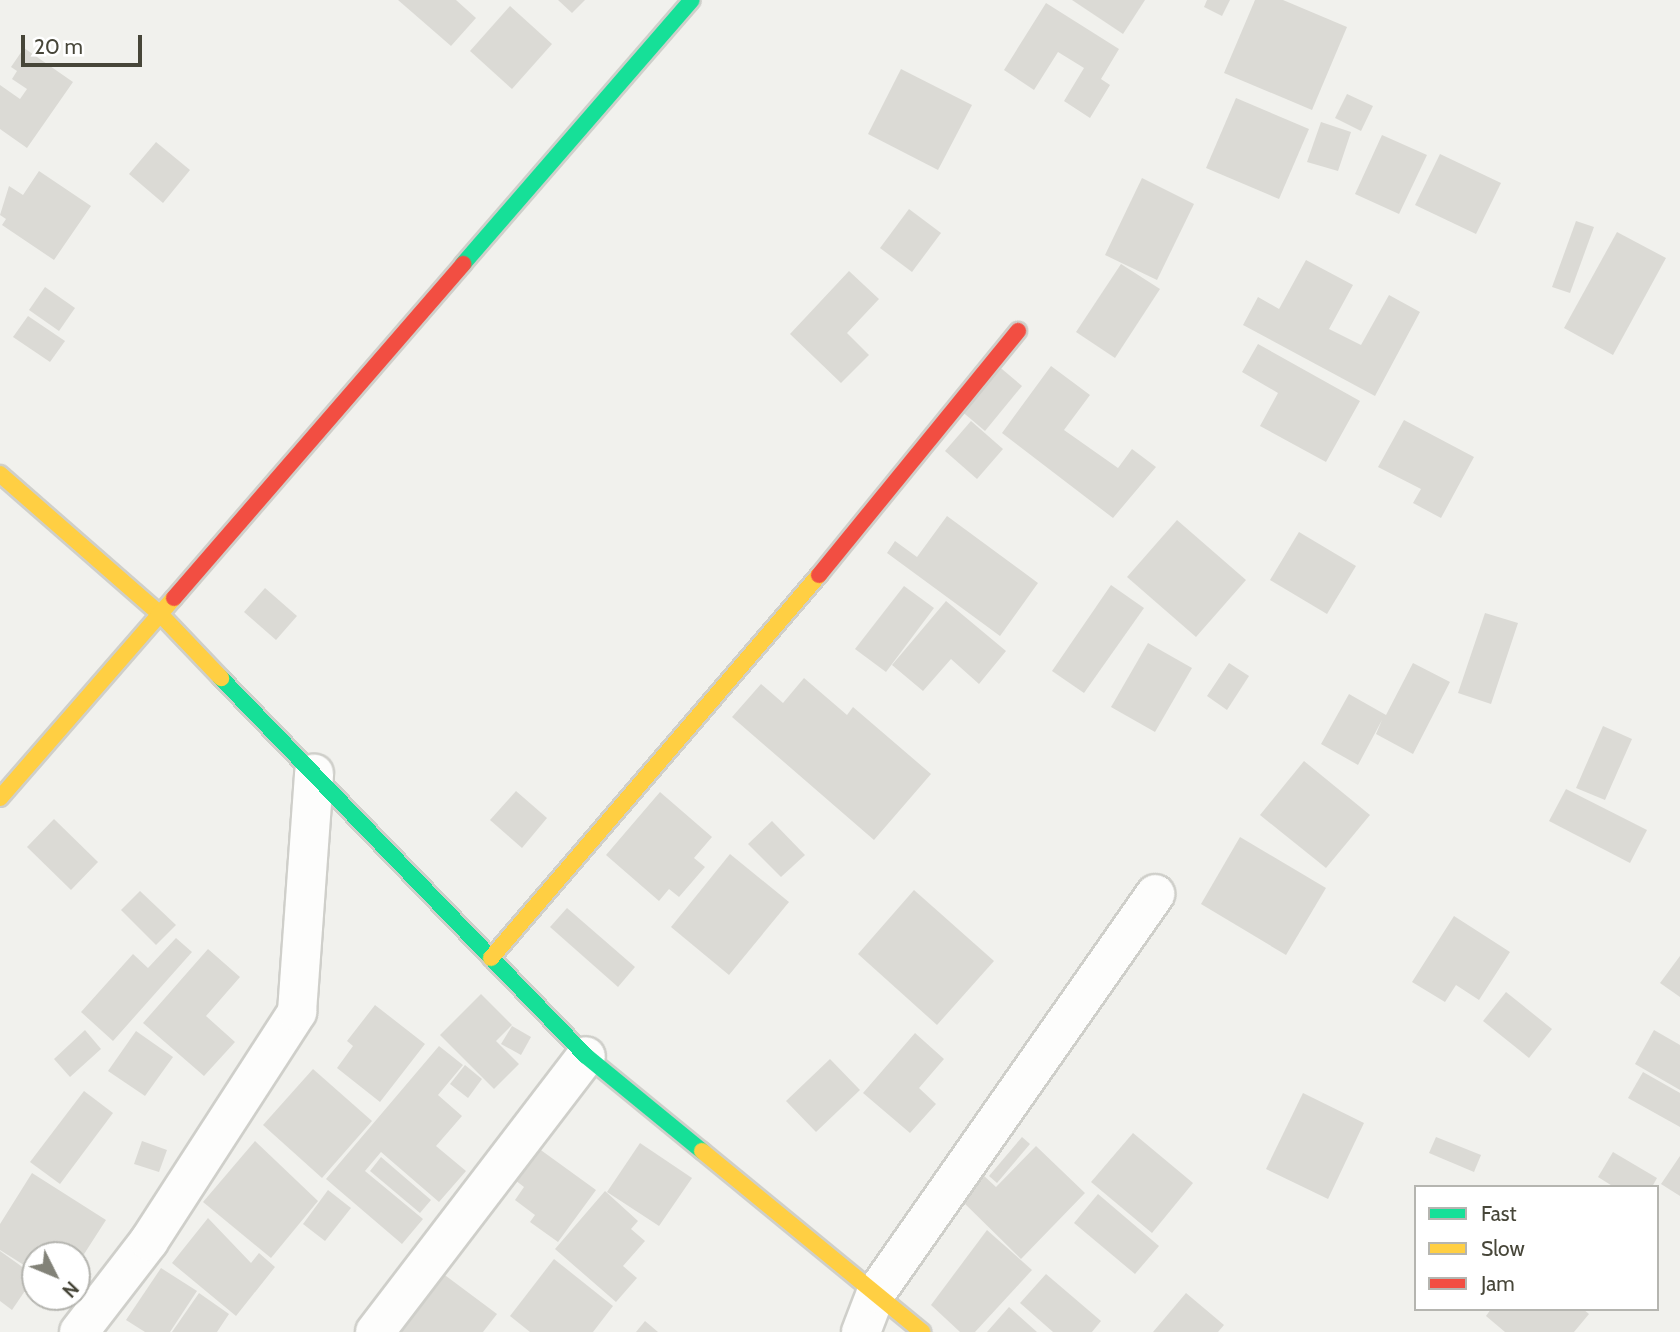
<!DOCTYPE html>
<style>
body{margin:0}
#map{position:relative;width:1680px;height:1332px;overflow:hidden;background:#f1f1ed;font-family:Cabin,sans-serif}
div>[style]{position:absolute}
.building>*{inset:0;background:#dbdad5}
.roads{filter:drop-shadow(2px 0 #cfcfca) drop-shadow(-2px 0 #cfcfca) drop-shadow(0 2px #cfcfca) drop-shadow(0 -2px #cfcfca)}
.street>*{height:38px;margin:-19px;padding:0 19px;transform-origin:19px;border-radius:19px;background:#fdfdfc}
.fast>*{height:16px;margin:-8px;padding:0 8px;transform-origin:8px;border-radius:8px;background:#16e098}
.slow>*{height:16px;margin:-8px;padding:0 8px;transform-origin:8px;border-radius:8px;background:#ffcf43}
.jam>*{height:16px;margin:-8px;padding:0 8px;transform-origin:8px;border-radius:8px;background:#f24e42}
span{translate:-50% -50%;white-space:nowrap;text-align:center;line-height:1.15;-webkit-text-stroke:5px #fff;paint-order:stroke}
.legend{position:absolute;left:1414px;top:1185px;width:245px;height:126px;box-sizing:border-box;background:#fff;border:2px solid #b5b5b0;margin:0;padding:9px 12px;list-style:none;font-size:21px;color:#474639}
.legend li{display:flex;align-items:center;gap:14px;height:35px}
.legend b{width:35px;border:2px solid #b5b5b0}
.north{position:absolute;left:21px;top:1241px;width:70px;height:70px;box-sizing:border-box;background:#fff;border:2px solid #b5b5b0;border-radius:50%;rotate:133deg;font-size:19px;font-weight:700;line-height:28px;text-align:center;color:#474639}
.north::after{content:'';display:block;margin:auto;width:24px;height:32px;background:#828278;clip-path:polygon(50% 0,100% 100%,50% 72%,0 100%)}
.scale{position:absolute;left:21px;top:35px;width:121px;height:32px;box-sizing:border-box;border:4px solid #474639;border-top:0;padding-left:9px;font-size:21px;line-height:24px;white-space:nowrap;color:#474639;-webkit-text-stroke:5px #fff;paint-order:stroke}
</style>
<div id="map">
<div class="building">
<div style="clip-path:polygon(398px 0,456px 0,476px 18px,451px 46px)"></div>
<div style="clip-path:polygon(558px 0,585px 0,572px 13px)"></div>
<div style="clip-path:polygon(1072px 0,1145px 0,1123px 34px)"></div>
<div style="clip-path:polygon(1207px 0,1230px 0,1222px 16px,1204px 7px)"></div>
<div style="clip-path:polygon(1255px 0,1283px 0,1347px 27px,1312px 110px,1224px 73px)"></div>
<div style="clip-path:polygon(1046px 3px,1119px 49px,1101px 79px,1110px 85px,1090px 118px,1064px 101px,1084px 68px,1058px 52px,1034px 90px,1004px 70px)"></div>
<div style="clip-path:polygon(510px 6px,552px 44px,512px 89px,470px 51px)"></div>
<div style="clip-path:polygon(24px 48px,73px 82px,27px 148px,0 129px,0 85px,20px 99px,27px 89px,12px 79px,17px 71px,11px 67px)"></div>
<div style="clip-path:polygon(901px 69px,972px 105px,938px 170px,868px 134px)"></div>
<div style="clip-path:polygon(1347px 94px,1373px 106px,1361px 131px,1335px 118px)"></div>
<div style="clip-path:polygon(1236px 98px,1309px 129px,1279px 199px,1206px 168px)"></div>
<div style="clip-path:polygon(1321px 122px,1351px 132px,1338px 171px,1307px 162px)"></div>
<div style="clip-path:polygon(1382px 135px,1427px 155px,1399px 214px,1355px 194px)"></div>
<div style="clip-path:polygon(156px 142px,190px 170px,163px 203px,129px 174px)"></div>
<div style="clip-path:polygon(1440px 154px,1501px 183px,1476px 234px,1415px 205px)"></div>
<div style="clip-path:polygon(39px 171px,91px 206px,54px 260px,2px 225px,6px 219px,0 215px,9px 186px,23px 195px)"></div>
<div style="clip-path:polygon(1142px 178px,1194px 204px,1157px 280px,1105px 255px)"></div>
<div style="clip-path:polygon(909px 209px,941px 233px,912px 272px,880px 248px)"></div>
<div style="clip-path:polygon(1576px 221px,1594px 227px,1570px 293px,1552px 287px)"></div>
<div style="clip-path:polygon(1617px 232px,1666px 258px,1613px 355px,1564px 328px)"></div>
<div style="clip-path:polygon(1306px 260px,1353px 285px,1329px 329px,1361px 345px,1389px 295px,1420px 312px,1375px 396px,1243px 325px,1258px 297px,1279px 309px)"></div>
<div style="clip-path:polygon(1121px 264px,1160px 289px,1115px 358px,1076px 332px)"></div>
<div style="clip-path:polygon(849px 271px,879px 299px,847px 333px,869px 355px,841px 383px,790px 334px)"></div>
<div style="clip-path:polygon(45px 287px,75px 308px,59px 331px,29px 310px)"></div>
<div style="clip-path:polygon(28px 316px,65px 341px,50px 362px,13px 337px)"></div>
<div style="clip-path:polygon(1258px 344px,1360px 401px,1326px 462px,1260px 426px,1278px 393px,1242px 372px)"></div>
<div style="clip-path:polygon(996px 364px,1022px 386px,985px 431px,959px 409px)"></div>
<div style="clip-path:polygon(1051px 366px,1090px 395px,1064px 430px,1118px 468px,1132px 449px,1156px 467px,1113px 518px,1002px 433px)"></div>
<div style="clip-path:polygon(1404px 420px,1474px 457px,1441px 518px,1413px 503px,1421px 489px,1378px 467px)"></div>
<div style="clip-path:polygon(971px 421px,1003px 449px,977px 479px,945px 451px)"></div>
<div style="clip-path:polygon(947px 516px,1038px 583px,1000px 636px,887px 553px,895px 541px,917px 557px)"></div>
<div style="clip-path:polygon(1177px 520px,1246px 580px,1196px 637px,1127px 577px)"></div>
<div style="clip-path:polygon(1299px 532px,1356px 566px,1327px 614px,1270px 580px)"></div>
<div style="clip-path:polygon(1111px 585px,1144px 608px,1084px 693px,1052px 671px)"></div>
<div style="clip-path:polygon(904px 586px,934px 608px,886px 672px,855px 649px)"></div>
<div style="clip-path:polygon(265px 588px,297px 616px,276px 640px,244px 612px)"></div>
<div style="clip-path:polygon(946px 601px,1006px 651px,979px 684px,951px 659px,923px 691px,892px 665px)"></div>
<div style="clip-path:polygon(1485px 613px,1518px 623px,1491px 704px,1458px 693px)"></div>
<div style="clip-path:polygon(1148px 643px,1192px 668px,1155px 732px,1111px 707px)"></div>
<div style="clip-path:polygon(1229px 663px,1249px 676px,1227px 710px,1207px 696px)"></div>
<div style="clip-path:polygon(1413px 663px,1450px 682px,1413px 754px,1376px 734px,1382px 720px,1358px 765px,1321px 744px,1349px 694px,1386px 715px)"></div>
<div style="clip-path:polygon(804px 678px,847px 715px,853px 707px,931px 774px,874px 840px,732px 717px,761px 684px,783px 703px)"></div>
<div style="clip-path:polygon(1603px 726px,1632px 739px,1605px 800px,1576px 788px)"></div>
<div style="clip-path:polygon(1304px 761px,1370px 815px,1326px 868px,1260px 815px)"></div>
<div style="clip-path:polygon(1566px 789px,1647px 830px,1630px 863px,1549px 821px)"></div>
<div style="clip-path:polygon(516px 791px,547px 818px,522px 848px,490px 820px)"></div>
<div style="clip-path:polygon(660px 792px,712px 837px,694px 858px,705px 867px,679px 897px,669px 889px,659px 901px,606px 855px)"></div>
<div style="clip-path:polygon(54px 819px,98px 862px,71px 890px,27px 847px)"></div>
<div style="clip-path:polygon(772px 821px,805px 855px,781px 877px,748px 844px)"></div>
<div style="clip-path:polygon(1240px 837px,1326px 888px,1286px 955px,1201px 904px)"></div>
<div style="clip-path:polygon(730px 854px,789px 902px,729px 975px,671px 927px)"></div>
<div style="clip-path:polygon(914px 890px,994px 961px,937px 1025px,858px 954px)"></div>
<div style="clip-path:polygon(140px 891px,176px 925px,156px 945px,121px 910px)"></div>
<div style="clip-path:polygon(567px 908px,635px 967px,618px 987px,550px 927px)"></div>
<div style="clip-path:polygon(1454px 916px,1510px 952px,1479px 1000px,1456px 985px,1445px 1002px,1412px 982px)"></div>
<div style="clip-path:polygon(176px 938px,192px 952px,113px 1041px,81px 1012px,133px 954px,148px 968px)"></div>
<div style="clip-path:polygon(208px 949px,240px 977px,206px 1016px,235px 1042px,204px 1076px,143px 1023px)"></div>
<div style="clip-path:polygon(1680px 956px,1680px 997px,1660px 983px)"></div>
<div style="clip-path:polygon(1506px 992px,1552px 1029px,1529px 1058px,1483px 1021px)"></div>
<div style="clip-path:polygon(481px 994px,512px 1025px,496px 1041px,519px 1064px,494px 1089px,440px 1035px)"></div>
<div style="clip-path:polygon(375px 1005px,425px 1044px,380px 1102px,337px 1068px,353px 1046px,347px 1041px)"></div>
<div style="clip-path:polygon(512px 1026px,531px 1037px,521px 1055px,501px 1044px)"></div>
<div style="clip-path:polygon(85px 1030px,101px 1049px,70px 1077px,54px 1059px)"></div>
<div style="clip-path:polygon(1654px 1030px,1680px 1045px,1680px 1090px,1635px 1064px)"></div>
<div style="clip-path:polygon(136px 1031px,173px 1057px,145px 1096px,108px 1071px)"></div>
<div style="clip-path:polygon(915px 1033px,944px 1059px,919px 1088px,936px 1104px,910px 1133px,863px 1093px)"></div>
<div style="clip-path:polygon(439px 1046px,463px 1065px,438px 1095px,462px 1116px,436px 1146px,466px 1171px,439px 1202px,381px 1152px,365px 1171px,423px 1219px,402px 1244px,326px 1179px)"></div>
<div style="clip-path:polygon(830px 1059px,860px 1090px,816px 1132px,786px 1101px)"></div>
<div style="clip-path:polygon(465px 1065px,482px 1079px,468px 1098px,450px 1084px)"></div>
<div style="clip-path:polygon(313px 1069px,372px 1121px,322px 1178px,263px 1125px)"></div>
<div style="clip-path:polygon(1643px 1072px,1680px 1093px,1680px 1127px,1628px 1098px)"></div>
<div style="clip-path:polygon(84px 1091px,113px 1113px,60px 1184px,30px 1162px)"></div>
<div style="clip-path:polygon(1303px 1093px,1364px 1123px,1328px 1199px,1266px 1169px)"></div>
<div style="clip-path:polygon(1133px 1133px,1193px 1183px,1152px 1233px,1091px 1182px)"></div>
<div style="clip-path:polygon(1022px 1137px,1030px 1144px,997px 1183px,989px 1176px)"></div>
<div style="clip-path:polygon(1436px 1137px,1481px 1155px,1474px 1172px,1429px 1153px)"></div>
<div style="clip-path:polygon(142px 1141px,167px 1150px,159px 1172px,134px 1164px)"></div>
<div style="clip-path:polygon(255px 1141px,318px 1201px,271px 1258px,203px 1202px)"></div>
<div style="clip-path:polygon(640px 1143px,692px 1178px,659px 1226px,607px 1192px)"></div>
<div style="clip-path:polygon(1036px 1146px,1085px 1193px,1021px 1259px,959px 1198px,982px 1174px,996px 1187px)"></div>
<div style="clip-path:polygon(538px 1148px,596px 1190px,558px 1242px,530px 1222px,535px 1215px,515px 1200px,524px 1187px,515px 1180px)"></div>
<div style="clip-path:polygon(1613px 1152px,1657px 1178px,1652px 1187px,1614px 1187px,1598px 1177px)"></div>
<div style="clip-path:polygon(1680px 1156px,1680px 1196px,1661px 1184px)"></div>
<div style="clip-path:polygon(381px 1157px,431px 1200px,420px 1213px,370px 1171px)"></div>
<div style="clip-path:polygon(32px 1173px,106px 1220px,77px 1265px,77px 1255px,35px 1255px,35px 1272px,0 1250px,0 1224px)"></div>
<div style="clip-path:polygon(328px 1190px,351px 1208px,325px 1241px,303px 1224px)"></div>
<div style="clip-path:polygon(605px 1191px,638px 1221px,631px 1229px,645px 1241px,623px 1266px,637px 1278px,616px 1302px,555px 1249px)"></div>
<div style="clip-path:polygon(1098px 1194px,1159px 1246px,1135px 1274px,1074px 1223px)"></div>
<div style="clip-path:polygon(208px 1218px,251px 1263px,259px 1253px,275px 1267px,236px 1316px,172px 1263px)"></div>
<div style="clip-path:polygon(987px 1230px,1032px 1270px,975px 1332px,960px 1332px,931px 1305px)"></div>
<div style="clip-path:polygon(0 1251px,35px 1276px,12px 1310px,0 1301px)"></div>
<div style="clip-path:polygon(554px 1259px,613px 1306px,593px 1332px,530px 1332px,510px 1316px)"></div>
<div style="clip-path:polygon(434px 1267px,497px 1314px,483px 1332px,385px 1332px)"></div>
<div style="clip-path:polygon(161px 1268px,197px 1291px,170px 1332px,145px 1332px,126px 1320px)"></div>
<div style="clip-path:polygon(1046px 1274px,1101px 1321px,1092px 1332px,1053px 1332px,1020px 1303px)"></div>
<div style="clip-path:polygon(199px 1293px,229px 1314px,217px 1332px,172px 1332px)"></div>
<div style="clip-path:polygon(1186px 1293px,1224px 1325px,1218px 1332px,1153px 1332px)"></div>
<div style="clip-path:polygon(1009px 1307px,1037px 1332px,987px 1332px)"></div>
<div style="clip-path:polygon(1491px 1309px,1583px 1309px,1589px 1314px,1574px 1332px,1505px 1332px,1486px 1316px)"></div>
<div style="clip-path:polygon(645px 1321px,658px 1332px,636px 1332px)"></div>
</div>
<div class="roads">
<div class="street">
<div style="left:79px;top:1332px;width:115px;rotate:-52.4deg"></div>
<div style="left:149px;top:1241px;width:273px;rotate:-57.1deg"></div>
<div style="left:297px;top:1012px;width:239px;rotate:-85.9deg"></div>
<div style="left:375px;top:1332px;width:347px;rotate:-52.6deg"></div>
<div style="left:861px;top:1332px;width:42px;rotate:-69deg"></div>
<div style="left:876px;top:1293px;width:487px;rotate:-55deg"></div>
</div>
<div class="fast">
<div style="left:463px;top:264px;width:349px;rotate:-49.1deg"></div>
<div style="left:221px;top:678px;width:525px;rotate:46deg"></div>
<div style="left:586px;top:1056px;width:150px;rotate:39.3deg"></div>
</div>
<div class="slow">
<div style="left:0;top:474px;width:215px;rotate:41.2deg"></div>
<div style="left:162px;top:616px;width:86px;rotate:46.4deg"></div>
<div style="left:0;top:798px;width:265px;rotate:-49deg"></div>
<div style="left:491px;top:958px;width:504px;rotate:-49.42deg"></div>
<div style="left:702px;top:1151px;width:285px;rotate:39.4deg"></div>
</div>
<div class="jam">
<div style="left:819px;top:575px;width:315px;rotate:-50.8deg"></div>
<div style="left:174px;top:598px;width:442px;rotate:-49.1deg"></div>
</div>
</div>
<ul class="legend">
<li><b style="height:9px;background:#16e098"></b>Fast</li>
<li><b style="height:9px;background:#ffcf43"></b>Slow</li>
<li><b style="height:9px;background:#f24e42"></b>Jam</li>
</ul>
<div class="north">N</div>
<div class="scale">20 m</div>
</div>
